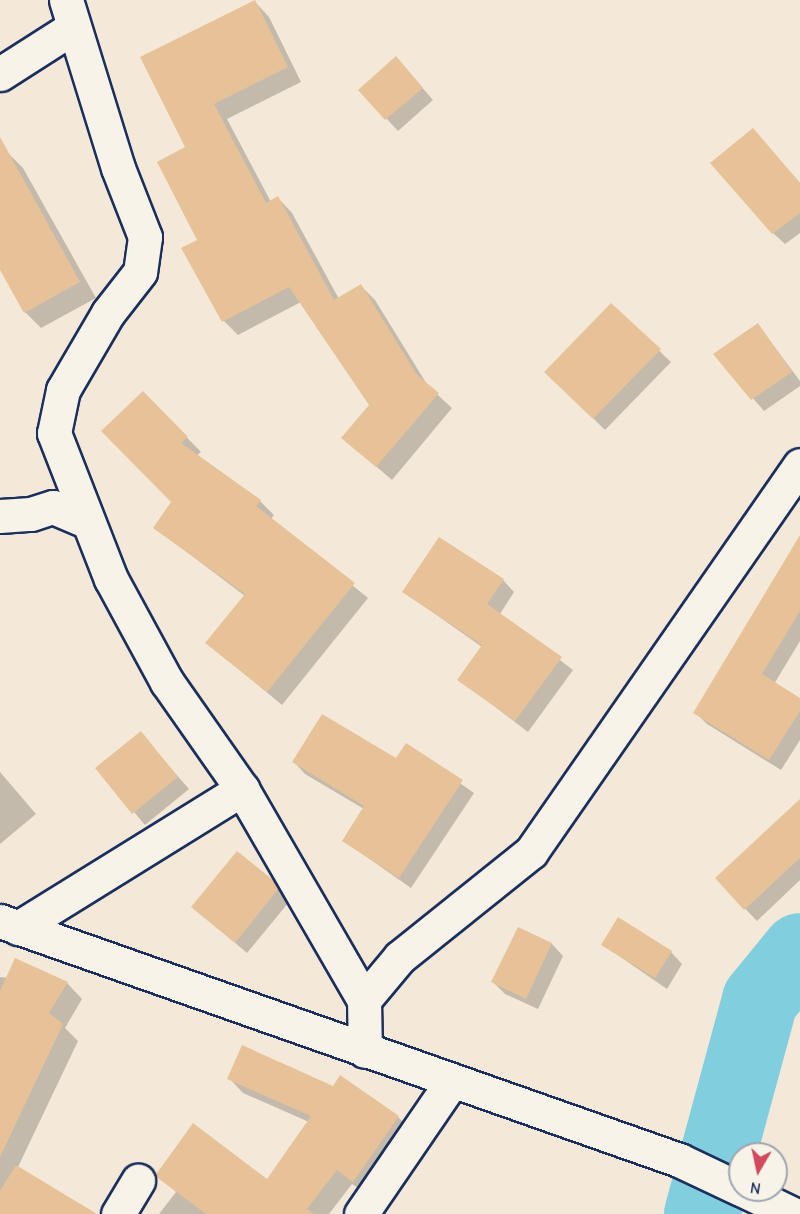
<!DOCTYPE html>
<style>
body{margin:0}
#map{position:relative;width:800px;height:1214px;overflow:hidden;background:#f4e9d8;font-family:"Comic Neue",sans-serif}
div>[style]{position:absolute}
.shadow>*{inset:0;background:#0003}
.river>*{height:76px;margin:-38px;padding:0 38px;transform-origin:38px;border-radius:38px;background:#81cedf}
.building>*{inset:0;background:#e7c298}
.roads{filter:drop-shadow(2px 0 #1b2f5e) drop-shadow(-2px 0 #1b2f5e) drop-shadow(0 2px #1b2f5e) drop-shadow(0 -2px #1b2f5e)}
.minor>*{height:33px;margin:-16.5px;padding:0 16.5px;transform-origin:16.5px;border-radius:16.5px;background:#f7f3e8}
.tertiary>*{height:33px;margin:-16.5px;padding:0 16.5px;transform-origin:16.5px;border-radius:16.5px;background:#f7f3e8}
span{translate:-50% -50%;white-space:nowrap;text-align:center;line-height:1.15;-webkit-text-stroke:4.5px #f7f3e8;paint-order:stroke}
.north{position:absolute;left:728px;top:1142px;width:60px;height:60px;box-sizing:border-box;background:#f7f3e8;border:2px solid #9fa5b1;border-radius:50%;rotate:189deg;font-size:16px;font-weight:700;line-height:24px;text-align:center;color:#1b2f5e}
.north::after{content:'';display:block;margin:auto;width:21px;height:27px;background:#d1495b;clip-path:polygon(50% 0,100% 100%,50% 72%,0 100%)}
</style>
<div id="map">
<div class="shadow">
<div style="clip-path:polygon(255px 2px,269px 17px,301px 82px,227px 119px,271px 202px,278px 198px,292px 213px,339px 299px,361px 286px,375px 300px,428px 386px,452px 408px,392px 480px,343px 438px,371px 405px,301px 302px,238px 335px,224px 321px,183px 249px,199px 241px,187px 148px)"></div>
<div style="clip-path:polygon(407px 70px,433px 100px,398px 131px,360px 90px)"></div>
<div style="clip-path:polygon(764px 142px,800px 183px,800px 233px,785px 244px,773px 233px)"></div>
<div style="clip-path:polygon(7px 152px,23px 168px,96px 298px,41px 328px,25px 312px,0 267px,0 156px)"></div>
<div style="clip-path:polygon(611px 305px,671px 362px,605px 430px,546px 372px)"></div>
<div style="clip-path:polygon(758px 325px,800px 381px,800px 386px,764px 411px,715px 354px)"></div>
<div style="clip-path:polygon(143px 393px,201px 452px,196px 456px,260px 501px,274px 515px,271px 519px,368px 598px,282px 705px,207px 643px,245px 596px,155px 528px,173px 502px)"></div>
<div style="clip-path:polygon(800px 557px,800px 641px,774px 684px,800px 700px,800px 740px,781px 770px,707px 724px,695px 712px)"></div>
<div style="clip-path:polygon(503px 580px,514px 592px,500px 614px,573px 670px,528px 732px,459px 679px,482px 647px,404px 592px)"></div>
<div style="clip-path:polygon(140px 733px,189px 789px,145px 825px,97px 768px)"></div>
<div style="clip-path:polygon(406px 745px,474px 793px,411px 888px,344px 841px,364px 809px,305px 774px,294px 762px,396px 760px)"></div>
<div style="clip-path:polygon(0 772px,36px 814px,0 844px)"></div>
<div style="clip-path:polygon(800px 828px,800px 880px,757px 921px,717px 879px)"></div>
<div style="clip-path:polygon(272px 881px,289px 902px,247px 953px,193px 907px)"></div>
<div style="clip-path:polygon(519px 929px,552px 944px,563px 956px,538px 1009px,505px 994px,493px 982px)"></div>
<div style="clip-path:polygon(603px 945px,671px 952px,682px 964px,667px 989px)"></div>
<div style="clip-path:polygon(0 977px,67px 983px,82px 999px,65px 1028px,78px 1041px,18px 1167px,88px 1214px,0 1214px)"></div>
<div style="clip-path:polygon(229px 1078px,398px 1117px,413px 1132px,369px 1195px,352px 1184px,329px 1214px,159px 1214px,176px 1192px,157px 1173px,194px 1125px,268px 1181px,309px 1122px,243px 1093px)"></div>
</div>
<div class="river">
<div style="left:702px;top:1214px;width:222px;rotate:-74.8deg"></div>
<div style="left:760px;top:1000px;width:63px;rotate:-50.8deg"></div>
</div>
<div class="building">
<div style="clip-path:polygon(255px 0,288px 67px,214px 104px,266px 203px,278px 196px,334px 300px,361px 284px,417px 375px,439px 393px,376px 467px,341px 438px,369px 405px,289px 287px,222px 322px,181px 248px,197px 240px,157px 162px,185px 147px,140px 57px)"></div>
<div style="clip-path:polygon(396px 56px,423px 88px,385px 120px,358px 90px)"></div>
<div style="clip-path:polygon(753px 128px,800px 183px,800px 213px,772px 234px,710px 163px)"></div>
<div style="clip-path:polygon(0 137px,80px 282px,24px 313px,0 270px)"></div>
<div style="clip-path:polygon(611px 303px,661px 349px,593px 419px,544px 372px)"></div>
<div style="clip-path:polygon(758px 323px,792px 372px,751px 400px,713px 354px)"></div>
<div style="clip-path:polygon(143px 391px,188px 437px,181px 443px,261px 500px,256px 506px,355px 583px,267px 692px,205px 643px,245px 594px,153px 528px,171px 502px,101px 431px)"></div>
<div style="clip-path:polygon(800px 535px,800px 611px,762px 674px,800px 698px,800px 711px,769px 760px,693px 713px)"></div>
<div style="clip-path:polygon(439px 537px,504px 579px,487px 604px,562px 657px,515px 721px,457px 680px,482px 645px,402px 592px)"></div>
<div style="clip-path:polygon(322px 714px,396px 758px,406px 743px,463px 780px,399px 878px,342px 841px,364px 806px,292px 762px)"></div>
<div style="clip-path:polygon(141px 731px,178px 777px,132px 814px,95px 768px)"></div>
<div style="clip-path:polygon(800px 799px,800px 858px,744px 910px,715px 878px)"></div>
<div style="clip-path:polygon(237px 851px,273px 880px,278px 889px,235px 943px,191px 907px)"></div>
<div style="clip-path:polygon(618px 917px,672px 951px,655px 978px,601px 945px)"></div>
<div style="clip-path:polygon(518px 927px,552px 943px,526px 999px,491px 982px)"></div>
<div style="clip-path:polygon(15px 958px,68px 982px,49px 1013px,63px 1024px,0 1157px,0 991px)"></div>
<div style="clip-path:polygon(242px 1045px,333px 1086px,340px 1075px,399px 1116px,353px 1182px,337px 1170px,307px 1209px,314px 1214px,206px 1214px,155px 1176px,193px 1123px,267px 1179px,311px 1116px,227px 1079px)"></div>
<div style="clip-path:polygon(16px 1165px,97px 1214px,0 1214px,0 1191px)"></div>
</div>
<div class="roads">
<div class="minor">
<div style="left:66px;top:0;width:176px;rotate:72.8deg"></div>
<div style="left:118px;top:168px;width:74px;rotate:68.6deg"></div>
<div style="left:145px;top:237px;width:35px;rotate:98deg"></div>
<div style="left:140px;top:272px;width:52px;rotate:128deg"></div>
<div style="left:108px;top:313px;width:89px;rotate:120.3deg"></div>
<div style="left:63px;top:390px;width:44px;rotate:101.8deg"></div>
<div style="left:54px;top:433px;width:157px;rotate:68.7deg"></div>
<div style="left:111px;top:579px;width:117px;rotate:61.5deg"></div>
<div style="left:167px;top:682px;width:131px;rotate:55deg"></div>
<div style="left:242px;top:789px;width:244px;rotate:60deg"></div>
<div style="left:364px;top:1000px;width:51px;rotate:88.9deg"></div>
<div style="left:0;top:74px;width:85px;rotate:-32.6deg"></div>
<div style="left:0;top:516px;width:31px;rotate:-4deg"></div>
<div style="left:31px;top:514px;width:23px;rotate:-18deg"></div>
<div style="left:53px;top:507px;width:36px;rotate:23deg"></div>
<div style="left:18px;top:928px;width:264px;rotate:-31.8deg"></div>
<div style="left:364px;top:1000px;width:56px;rotate:-50.1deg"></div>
<div style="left:400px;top:957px;width:168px;rotate:-38.7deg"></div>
<div style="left:531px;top:852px;width:471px;rotate:-55.2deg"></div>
<div style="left:118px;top:1214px;width:39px;rotate:-59deg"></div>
<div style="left:361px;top:1214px;width:161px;rotate:-55.6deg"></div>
</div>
<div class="tertiary">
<div style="left:0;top:921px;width:720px;rotate:19.39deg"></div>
<div style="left:679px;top:1160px;width:68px;rotate:25.4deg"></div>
<div style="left:743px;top:1190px;width:55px;rotate:25.6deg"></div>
</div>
</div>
<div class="north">N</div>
</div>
